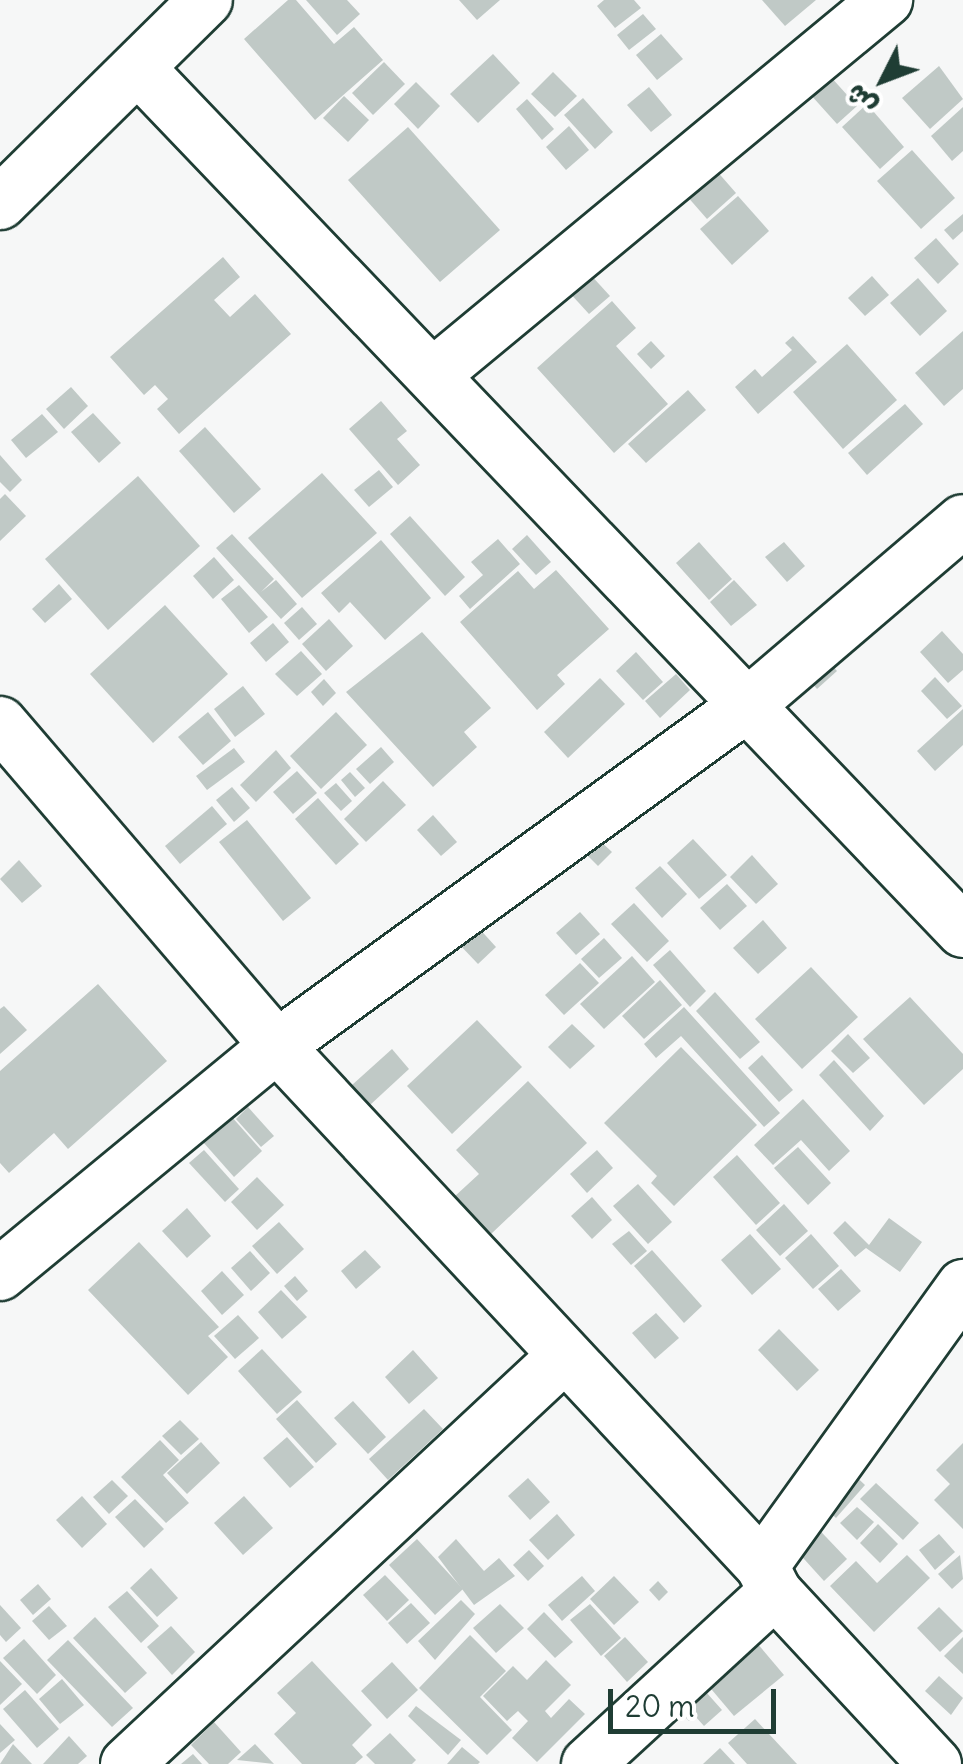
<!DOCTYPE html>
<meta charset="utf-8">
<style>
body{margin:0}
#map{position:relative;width:963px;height:1764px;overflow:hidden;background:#f6f7f7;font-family:Delius,"Playpen Sans Arabic",sans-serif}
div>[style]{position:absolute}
.building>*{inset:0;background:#c0c9c6}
.roads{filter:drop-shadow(2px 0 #1f3d34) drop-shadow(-2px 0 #1f3d34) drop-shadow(0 2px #1f3d34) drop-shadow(0 -2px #1f3d34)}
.street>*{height:52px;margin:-26px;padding:0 26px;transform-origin:26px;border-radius:26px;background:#fff}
span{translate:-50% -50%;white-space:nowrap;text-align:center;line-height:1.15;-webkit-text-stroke:9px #fff;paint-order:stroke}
.north{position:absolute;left:833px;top:30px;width:100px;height:100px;-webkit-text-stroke:8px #fff;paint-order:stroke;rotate:228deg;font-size:28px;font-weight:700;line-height:40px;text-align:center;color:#1f3d34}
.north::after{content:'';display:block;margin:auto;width:35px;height:45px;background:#1f3d34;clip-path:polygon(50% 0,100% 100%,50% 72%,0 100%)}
.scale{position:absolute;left:608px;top:1689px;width:168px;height:45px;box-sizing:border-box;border:5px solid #1f3d34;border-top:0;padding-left:12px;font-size:30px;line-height:35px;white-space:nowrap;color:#1f3d34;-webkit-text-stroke:8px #fff;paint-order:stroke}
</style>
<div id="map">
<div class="building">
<div style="clip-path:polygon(288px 0,296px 0,334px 44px,354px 27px,383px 60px,315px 120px,244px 39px)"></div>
<div style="clip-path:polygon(306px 0,347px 0,360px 14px,337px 35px)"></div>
<div style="clip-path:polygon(459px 0,500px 0,477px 20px)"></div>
<div style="clip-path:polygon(604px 0,634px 0,641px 8px,615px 28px,597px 6px)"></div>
<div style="clip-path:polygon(762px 0,816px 0,785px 26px)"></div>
<div style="clip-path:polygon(643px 14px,656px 29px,629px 50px,617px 35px)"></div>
<div style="clip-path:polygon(661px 34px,683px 59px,657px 80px,636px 55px)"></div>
<div style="clip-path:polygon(493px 54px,520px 83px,478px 123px,450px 94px)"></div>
<div style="clip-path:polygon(384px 62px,405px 84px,373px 115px,352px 93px)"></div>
<div style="clip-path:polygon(939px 66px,963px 99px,930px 129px,902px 98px)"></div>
<div style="clip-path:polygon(553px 72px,577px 96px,555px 117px,531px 94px)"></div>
<div style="clip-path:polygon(830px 76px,857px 106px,837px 124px,810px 94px)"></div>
<div style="clip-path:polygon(416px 82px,440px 106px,418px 129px,394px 104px)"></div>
<div style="clip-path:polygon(649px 87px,672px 115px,651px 132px,627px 105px)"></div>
<div style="clip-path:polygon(344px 96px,369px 120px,348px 142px,323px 118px)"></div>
<div style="clip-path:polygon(583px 98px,613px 132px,595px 149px,564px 115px)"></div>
<div style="clip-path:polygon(527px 99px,554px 129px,542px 140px,516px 109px)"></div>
<div style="clip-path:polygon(867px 104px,904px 147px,880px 169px,842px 127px)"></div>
<div style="clip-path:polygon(963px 107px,963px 151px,952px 161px,931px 136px)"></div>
<div style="clip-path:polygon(569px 126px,589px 150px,566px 170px,546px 147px)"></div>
<div style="clip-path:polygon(408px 127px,500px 230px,440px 282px,348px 180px)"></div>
<div style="clip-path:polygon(912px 150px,955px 198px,921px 229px,877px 181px)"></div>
<div style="clip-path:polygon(715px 169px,736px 193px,707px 219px,686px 195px)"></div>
<div style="clip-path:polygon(738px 196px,769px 231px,732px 265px,700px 229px)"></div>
<div style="clip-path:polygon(963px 214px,963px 231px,953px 240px,944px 230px)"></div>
<div style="clip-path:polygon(936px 238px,959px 264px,938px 284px,914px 258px)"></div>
<div style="clip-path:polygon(223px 257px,240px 277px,214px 300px,230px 317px,255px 294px,291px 334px,179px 434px,157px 409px,168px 399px,155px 385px,144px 395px,110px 357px)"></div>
<div style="clip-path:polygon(589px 273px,610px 296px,589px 314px,568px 291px)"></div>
<div style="clip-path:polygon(872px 276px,889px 295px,865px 316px,848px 298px)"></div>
<div style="clip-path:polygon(918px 278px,947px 311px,920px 336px,890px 303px)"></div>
<div style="clip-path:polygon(612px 301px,636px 328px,616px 346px,668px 404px,614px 453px,537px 368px)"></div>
<div style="clip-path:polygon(963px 331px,963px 389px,944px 406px,915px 373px)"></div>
<div style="clip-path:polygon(793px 336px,817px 362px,758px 414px,735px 387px,755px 369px,762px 377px,792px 350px,785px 343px)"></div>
<div style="clip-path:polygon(651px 341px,665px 356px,651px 369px,637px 354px)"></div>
<div style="clip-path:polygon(847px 344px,897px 400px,843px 449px,793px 392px)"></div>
<div style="clip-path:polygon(71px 387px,88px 406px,64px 429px,46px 409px)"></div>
<div style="clip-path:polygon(688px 390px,706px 410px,646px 463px,628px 444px)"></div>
<div style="clip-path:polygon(381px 401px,407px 431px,397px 439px,420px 465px,398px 485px,349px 429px)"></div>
<div style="clip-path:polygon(905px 404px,923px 424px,867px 475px,848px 453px)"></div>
<div style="clip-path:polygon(93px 413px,121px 443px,99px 463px,71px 432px)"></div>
<div style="clip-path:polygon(42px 414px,58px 432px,26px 458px,11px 440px)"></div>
<div style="clip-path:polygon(205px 427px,261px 489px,234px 513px,179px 451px)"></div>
<div style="clip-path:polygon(0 455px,22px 480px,10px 492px,0 482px)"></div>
<div style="clip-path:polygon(379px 470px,393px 487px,369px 507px,354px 490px)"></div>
<div style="clip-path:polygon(322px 473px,377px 533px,302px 598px,248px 538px)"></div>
<div style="clip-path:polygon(138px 476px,200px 546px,108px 630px,45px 559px)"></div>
<div style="clip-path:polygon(5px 494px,26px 516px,0 541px,0 499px)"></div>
<div style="clip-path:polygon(410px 516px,465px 577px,445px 596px,390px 534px)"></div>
<div style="clip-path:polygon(232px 534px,274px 579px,261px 592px,276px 580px,297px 604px,281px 619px,216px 548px)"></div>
<div style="clip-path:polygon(527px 535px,551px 562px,536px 575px,512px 549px)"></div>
<div style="clip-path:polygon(498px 539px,520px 564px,470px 609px,459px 596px,483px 575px,471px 562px)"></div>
<div style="clip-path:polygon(381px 540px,431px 598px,385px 640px,350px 602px,339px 613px,321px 593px)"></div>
<div style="clip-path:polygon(699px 542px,732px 579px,709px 600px,676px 563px)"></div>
<div style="clip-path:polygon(784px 542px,805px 566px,787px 582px,765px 557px)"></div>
<div style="clip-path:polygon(214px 557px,234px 580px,213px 599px,193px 576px)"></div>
<div style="clip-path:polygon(556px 570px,609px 629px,557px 675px,565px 684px,537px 710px,460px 622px,518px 571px,534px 589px)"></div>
<div style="clip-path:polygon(734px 580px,757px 605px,731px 626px,710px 602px)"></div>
<div style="clip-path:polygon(59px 584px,72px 599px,45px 623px,32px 609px)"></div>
<div style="clip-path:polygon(239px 585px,268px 617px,249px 633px,221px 599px)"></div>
<div style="clip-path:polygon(165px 605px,228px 674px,153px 743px,90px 674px)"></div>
<div style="clip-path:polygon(302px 607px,317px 624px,299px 640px,284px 623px)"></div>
<div style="clip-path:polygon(329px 619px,353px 646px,326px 671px,302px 644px)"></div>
<div style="clip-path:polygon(273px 623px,289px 642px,266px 662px,250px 643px)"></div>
<div style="clip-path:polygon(942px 631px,963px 654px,963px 670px,948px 683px,920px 652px)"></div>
<div style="clip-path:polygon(422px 632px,491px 708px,464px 732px,477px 747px,433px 787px,346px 692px)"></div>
<div style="clip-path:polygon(301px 651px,322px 674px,297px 696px,275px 674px)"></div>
<div style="clip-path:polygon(636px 652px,663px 682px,643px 700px,616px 671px)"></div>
<div style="clip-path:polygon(820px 652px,837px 671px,817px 689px,801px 670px)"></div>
<div style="clip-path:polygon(676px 674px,690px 690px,660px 718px,645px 701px)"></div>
<div style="clip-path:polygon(935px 677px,962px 706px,947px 719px,921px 691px)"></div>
<div style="clip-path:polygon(600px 678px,625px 704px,568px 758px,544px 732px)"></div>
<div style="clip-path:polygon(324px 679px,336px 693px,323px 706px,311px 692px)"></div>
<div style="clip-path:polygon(243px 686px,265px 714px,235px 737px,214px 709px)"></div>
<div style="clip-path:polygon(963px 709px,963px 745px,935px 771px,917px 751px)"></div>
<div style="clip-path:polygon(208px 712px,231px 741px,203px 765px,178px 737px)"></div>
<div style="clip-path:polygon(336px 712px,367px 745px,321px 789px,290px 756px)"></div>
<div style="clip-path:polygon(381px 747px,394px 762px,370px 784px,356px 769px)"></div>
<div style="clip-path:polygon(234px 748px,245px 762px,207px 790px,196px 776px)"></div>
<div style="clip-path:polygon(276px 750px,291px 768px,256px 802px,240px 785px)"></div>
<div style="clip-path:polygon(297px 771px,317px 793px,293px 814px,273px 792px)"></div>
<div style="clip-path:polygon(350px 772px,365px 788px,355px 797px,341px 780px)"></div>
<div style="clip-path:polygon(383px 781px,406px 805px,366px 842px,344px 819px)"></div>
<div style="clip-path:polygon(336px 783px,352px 801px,341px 811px,324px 793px)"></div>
<div style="clip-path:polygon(232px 787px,250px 808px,234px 822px,216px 800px)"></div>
<div style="clip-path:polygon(318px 798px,359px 844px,336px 865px,295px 819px)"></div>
<div style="clip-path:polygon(212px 806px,227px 824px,180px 864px,165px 846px)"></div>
<div style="clip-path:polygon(433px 815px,457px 842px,441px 856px,417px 830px)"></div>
<div style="clip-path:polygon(247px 820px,311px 898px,283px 921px,219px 842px)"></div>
<div style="clip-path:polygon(597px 838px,612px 852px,598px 866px,583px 851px)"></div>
<div style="clip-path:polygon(693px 839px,727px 875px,699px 899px,667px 863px)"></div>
<div style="clip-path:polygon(752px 855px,778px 884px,756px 904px,730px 877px)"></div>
<div style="clip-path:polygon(19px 860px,42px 886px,22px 903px,0 879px)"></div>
<div style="clip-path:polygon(660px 866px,687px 894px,662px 918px,635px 888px)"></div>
<div style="clip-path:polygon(727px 884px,747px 906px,720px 930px,700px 908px)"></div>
<div style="clip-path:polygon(634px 903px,669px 941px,647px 962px,611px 924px)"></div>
<div style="clip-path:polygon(580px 912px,600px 934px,576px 955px,556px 933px)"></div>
<div style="clip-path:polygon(763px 920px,787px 948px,758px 974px,733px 948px)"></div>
<div style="clip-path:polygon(476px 925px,496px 947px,478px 964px,457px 942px)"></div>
<div style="clip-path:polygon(604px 938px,622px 958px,599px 978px,581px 959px)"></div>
<div style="clip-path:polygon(670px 950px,706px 991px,690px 1007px,653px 965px)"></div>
<div style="clip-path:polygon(632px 956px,655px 982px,604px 1029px,580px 1004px)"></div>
<div style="clip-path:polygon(580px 963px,599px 983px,564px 1015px,545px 995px)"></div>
<div style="clip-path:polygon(811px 967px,858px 1017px,802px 1069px,755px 1019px)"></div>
<div style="clip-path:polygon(660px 980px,682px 1005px,644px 1039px,622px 1016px)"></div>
<div style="clip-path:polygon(98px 984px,167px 1061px,68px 1149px,54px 1133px,9px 1173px,0 1163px,0 1071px)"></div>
<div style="clip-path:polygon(715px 992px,760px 1042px,740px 1059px,696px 1011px)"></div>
<div style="clip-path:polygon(910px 997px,963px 1054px,963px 1069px,924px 1105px,863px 1039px)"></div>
<div style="clip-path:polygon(4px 1006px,27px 1030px,0 1054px,0 1009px)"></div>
<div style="clip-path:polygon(684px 1007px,780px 1113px,764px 1127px,681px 1036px,656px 1058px,644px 1044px)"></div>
<div style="clip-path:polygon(477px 1020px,522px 1067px,452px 1134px,407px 1086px)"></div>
<div style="clip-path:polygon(572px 1024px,595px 1046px,570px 1069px,548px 1047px)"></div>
<div style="clip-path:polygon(848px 1034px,870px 1058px,853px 1073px,831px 1051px)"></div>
<div style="clip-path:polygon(681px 1047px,757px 1125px,674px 1206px,651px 1183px,657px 1176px,604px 1123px)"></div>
<div style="clip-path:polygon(392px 1049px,409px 1069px,370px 1105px,352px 1085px)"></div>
<div style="clip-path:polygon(762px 1055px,793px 1090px,779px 1102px,748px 1068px)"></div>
<div style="clip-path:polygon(834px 1060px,884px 1116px,870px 1131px,819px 1075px)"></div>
<div style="clip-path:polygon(528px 1081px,587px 1143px,491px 1234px,454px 1197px,479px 1174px,456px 1150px)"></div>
<div style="clip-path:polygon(803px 1099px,850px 1151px,829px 1171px,801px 1140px,773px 1165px,754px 1145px)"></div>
<div style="clip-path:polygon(248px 1107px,274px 1136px,261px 1147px,236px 1119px)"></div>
<div style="clip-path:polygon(231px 1116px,262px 1151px,234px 1177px,203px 1142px)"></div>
<div style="clip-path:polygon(798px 1147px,831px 1183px,808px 1205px,774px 1168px)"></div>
<div style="clip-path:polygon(204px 1150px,239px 1189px,225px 1202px,189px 1163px)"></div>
<div style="clip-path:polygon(597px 1150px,613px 1168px,587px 1193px,570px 1174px)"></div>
<div style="clip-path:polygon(737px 1155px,780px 1203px,756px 1225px,713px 1177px)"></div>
<div style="clip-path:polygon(257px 1177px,284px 1205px,257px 1230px,231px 1202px)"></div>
<div style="clip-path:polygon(638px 1184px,672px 1222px,648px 1244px,613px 1206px)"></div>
<div style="clip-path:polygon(592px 1197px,612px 1220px,592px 1239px,571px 1216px)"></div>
<div style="clip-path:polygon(784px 1204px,808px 1231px,780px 1256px,756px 1230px)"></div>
<div style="clip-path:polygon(187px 1208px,211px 1236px,187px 1258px,162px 1231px)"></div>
<div style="clip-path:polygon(889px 1218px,922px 1242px,900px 1272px,866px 1248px,855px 1257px,833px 1233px,845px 1221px,869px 1245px)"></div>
<div style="clip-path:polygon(279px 1222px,304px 1249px,277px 1274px,252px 1246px)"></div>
<div style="clip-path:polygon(629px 1231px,647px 1251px,631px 1265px,612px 1244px)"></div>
<div style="clip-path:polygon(750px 1234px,781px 1269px,752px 1295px,721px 1260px)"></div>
<div style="clip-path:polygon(811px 1234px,839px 1266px,813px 1289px,785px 1258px)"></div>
<div style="clip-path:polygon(139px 1242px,219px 1327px,208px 1336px,228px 1357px,188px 1395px,88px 1290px)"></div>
<div style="clip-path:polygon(365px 1250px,381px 1267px,356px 1289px,341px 1271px)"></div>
<div style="clip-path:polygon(652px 1250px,702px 1306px,684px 1323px,634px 1266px)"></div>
<div style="clip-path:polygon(250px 1251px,270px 1273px,251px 1291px,231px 1268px)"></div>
<div style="clip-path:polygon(841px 1269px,861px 1291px,838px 1311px,818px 1289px)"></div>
<div style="clip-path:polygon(222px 1271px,244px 1295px,222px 1315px,201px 1291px)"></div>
<div style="clip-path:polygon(295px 1276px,308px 1291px,297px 1301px,284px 1286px)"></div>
<div style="clip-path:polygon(281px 1290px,307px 1317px,282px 1339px,258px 1312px)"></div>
<div style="clip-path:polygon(656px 1313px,679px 1338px,655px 1359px,632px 1333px)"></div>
<div style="clip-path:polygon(238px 1315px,259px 1338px,235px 1359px,214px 1336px)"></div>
<div style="clip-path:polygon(779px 1329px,819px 1370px,797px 1391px,758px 1350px)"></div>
<div style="clip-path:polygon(262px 1349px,302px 1392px,277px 1414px,238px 1371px)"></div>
<div style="clip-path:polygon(413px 1350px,438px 1378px,409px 1404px,385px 1377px)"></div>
<div style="clip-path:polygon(297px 1400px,337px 1444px,316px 1463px,276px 1419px)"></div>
<div style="clip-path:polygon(353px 1401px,386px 1437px,368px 1454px,334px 1418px)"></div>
<div style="clip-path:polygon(424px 1409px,443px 1429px,388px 1480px,369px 1459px)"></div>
<div style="clip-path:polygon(180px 1420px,199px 1439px,181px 1455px,162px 1436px)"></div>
<div style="clip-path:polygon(287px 1437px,314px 1467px,290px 1488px,263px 1458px)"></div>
<div style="clip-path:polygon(160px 1440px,179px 1460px,163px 1475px,189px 1503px,166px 1523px,121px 1477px)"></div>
<div style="clip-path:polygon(201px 1442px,220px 1463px,187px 1494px,167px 1473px)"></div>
<div style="clip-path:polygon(963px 1443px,963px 1529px,934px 1500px,950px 1484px,936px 1470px)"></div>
<div style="clip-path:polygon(849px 1470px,865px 1485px,836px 1518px,819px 1502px)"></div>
<div style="clip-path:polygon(528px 1478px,550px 1502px,530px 1520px,508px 1496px)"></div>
<div style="clip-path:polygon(112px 1480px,128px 1496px,109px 1514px,93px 1497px)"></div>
<div style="clip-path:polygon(876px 1483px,919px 1523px,903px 1540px,860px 1499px)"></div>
<div style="clip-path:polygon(82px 1496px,107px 1524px,82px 1548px,56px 1520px)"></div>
<div style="clip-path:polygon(244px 1496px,273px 1528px,243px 1555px,214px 1523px)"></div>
<div style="clip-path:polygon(135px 1499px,164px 1529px,144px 1548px,115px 1517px)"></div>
<div style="clip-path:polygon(857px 1507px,874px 1522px,857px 1540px,840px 1523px)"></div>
<div style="clip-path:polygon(557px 1514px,575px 1535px,548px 1560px,529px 1540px)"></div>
<div style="clip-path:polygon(807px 1517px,847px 1559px,824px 1581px,785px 1538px)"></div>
<div style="clip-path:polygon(878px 1524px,898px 1544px,880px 1563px,860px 1543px)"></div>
<div style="clip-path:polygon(939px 1534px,955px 1552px,935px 1570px,919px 1550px)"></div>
<div style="clip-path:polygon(417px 1539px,463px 1589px,435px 1615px,389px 1565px)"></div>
<div style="clip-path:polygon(456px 1539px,484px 1571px,499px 1558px,515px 1576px,474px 1605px,438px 1557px)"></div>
<div style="clip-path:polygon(529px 1550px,544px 1566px,528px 1581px,513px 1565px)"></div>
<div style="clip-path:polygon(907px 1555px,930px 1578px,874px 1632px,830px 1586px,856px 1561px,877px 1583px)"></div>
<div style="clip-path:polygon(960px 1555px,963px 1579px,952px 1589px,938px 1574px)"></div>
<div style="clip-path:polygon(151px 1568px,178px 1598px,157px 1617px,130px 1588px)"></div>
<div style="clip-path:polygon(385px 1575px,409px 1600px,387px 1621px,363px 1595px)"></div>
<div style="clip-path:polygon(582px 1576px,595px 1591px,562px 1621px,548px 1605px)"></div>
<div style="clip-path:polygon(614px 1576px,639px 1602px,614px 1625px,590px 1599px)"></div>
<div style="clip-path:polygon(658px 1581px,668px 1592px,659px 1601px,649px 1590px)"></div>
<div style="clip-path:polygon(38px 1584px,51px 1599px,33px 1615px,20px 1600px)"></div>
<div style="clip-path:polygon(127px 1591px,159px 1626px,141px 1643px,108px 1607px)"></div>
<div style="clip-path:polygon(461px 1600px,475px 1614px,435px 1660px,418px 1641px)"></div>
<div style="clip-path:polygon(411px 1603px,430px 1623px,407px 1644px,388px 1623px)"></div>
<div style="clip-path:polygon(500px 1604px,524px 1628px,496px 1653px,473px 1628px)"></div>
<div style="clip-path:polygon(590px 1604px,621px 1638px,601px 1656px,570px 1620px)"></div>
<div style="clip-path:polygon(0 1605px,21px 1628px,6px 1642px,0 1635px)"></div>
<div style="clip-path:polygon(49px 1606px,67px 1626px,49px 1640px,32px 1621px)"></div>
<div style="clip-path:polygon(939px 1607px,963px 1631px,940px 1652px,917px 1628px)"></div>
<div style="clip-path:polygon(544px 1612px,573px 1642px,555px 1658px,527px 1629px)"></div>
<div style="clip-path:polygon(95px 1617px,147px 1673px,125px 1693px,73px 1638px)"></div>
<div style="clip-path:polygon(171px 1626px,195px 1652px,172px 1675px,147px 1647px)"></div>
<div style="clip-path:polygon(470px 1635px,506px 1671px,480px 1697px,512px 1730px,487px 1755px,419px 1688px)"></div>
<div style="clip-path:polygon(751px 1636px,784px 1675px,734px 1716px,701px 1677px)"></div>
<div style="clip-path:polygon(625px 1637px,648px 1662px,627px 1682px,604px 1656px)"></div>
<div style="clip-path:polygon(963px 1637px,963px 1674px,944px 1656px)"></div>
<div style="clip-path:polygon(24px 1639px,56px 1675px,37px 1694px,3px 1658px)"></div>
<div style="clip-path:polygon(68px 1640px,133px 1708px,112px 1727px,47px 1660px)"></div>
<div style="clip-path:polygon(546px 1660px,571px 1685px,545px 1711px,551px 1718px,569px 1699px,585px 1714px,537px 1762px,512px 1738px,528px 1721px,518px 1711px,507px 1721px,483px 1696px,513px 1666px,527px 1680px)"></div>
<div style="clip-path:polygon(0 1661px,22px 1684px,0 1705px)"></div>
<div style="clip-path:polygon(312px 1661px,372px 1725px,352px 1745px,363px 1757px,355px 1764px,302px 1764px,274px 1734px,296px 1713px,277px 1693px)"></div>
<div style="clip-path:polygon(392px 1662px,418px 1690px,387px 1719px,361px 1691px)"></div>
<div style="clip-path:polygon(939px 1676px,963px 1698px,951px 1715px,925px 1691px)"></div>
<div style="clip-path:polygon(62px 1679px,84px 1705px,60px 1724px,39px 1699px)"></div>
<div style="clip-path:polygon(25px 1690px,59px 1729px,37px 1748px,3px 1709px)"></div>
<div style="clip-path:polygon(706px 1692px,722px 1710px,704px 1726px,695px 1716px,689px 1721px,681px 1713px)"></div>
<div style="clip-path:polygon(416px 1706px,461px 1740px,448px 1755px,408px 1716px)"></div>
<div style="clip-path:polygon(755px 1719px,797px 1764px,747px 1764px,728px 1743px)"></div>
<div style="clip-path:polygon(214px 1722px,241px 1752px,228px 1764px,209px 1764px,191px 1745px)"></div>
<div style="clip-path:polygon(0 1724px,15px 1740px,0 1753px)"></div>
<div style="clip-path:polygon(390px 1733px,416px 1760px,412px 1764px,375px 1764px,366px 1755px)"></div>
<div style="clip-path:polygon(69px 1736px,87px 1756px,78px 1764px,43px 1764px)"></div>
<div style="clip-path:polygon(13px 1744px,32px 1764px,0 1764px)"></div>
<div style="clip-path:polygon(255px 1744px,274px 1764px,237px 1760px)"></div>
<div style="clip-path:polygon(462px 1747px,480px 1762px,478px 1764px,447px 1764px)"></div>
<div style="clip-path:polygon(720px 1748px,735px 1764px,703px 1764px)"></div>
<div style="clip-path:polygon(193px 1754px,202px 1764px,181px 1764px)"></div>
</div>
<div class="roads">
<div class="street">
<div style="left:138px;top:68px;width:1194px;rotate:46.29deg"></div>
<div style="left:0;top:203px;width:289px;rotate:-44.6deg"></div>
<div style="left:434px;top:374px;width:587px;rotate:-39.61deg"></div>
<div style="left:0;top:723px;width:426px;rotate:49.4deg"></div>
<div style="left:277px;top:1046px;width:711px;rotate:46.99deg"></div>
<div style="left:762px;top:1566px;width:29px;rotate:63deg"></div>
<div style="left:775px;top:1592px;width:235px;rotate:47.1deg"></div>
<div style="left:0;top:1274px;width:359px;rotate:-39.5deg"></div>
<div style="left:277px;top:1046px;width:584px;rotate:-35.95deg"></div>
<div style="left:750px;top:703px;width:280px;rotate:-40.5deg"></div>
<div style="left:762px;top:1566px;width:345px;rotate:-54.3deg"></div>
<div style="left:127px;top:1764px;width:598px;rotate:-43.03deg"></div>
<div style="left:588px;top:1764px;width:254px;rotate:-42.6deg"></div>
</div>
</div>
<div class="north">ش</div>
<div class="scale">20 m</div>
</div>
